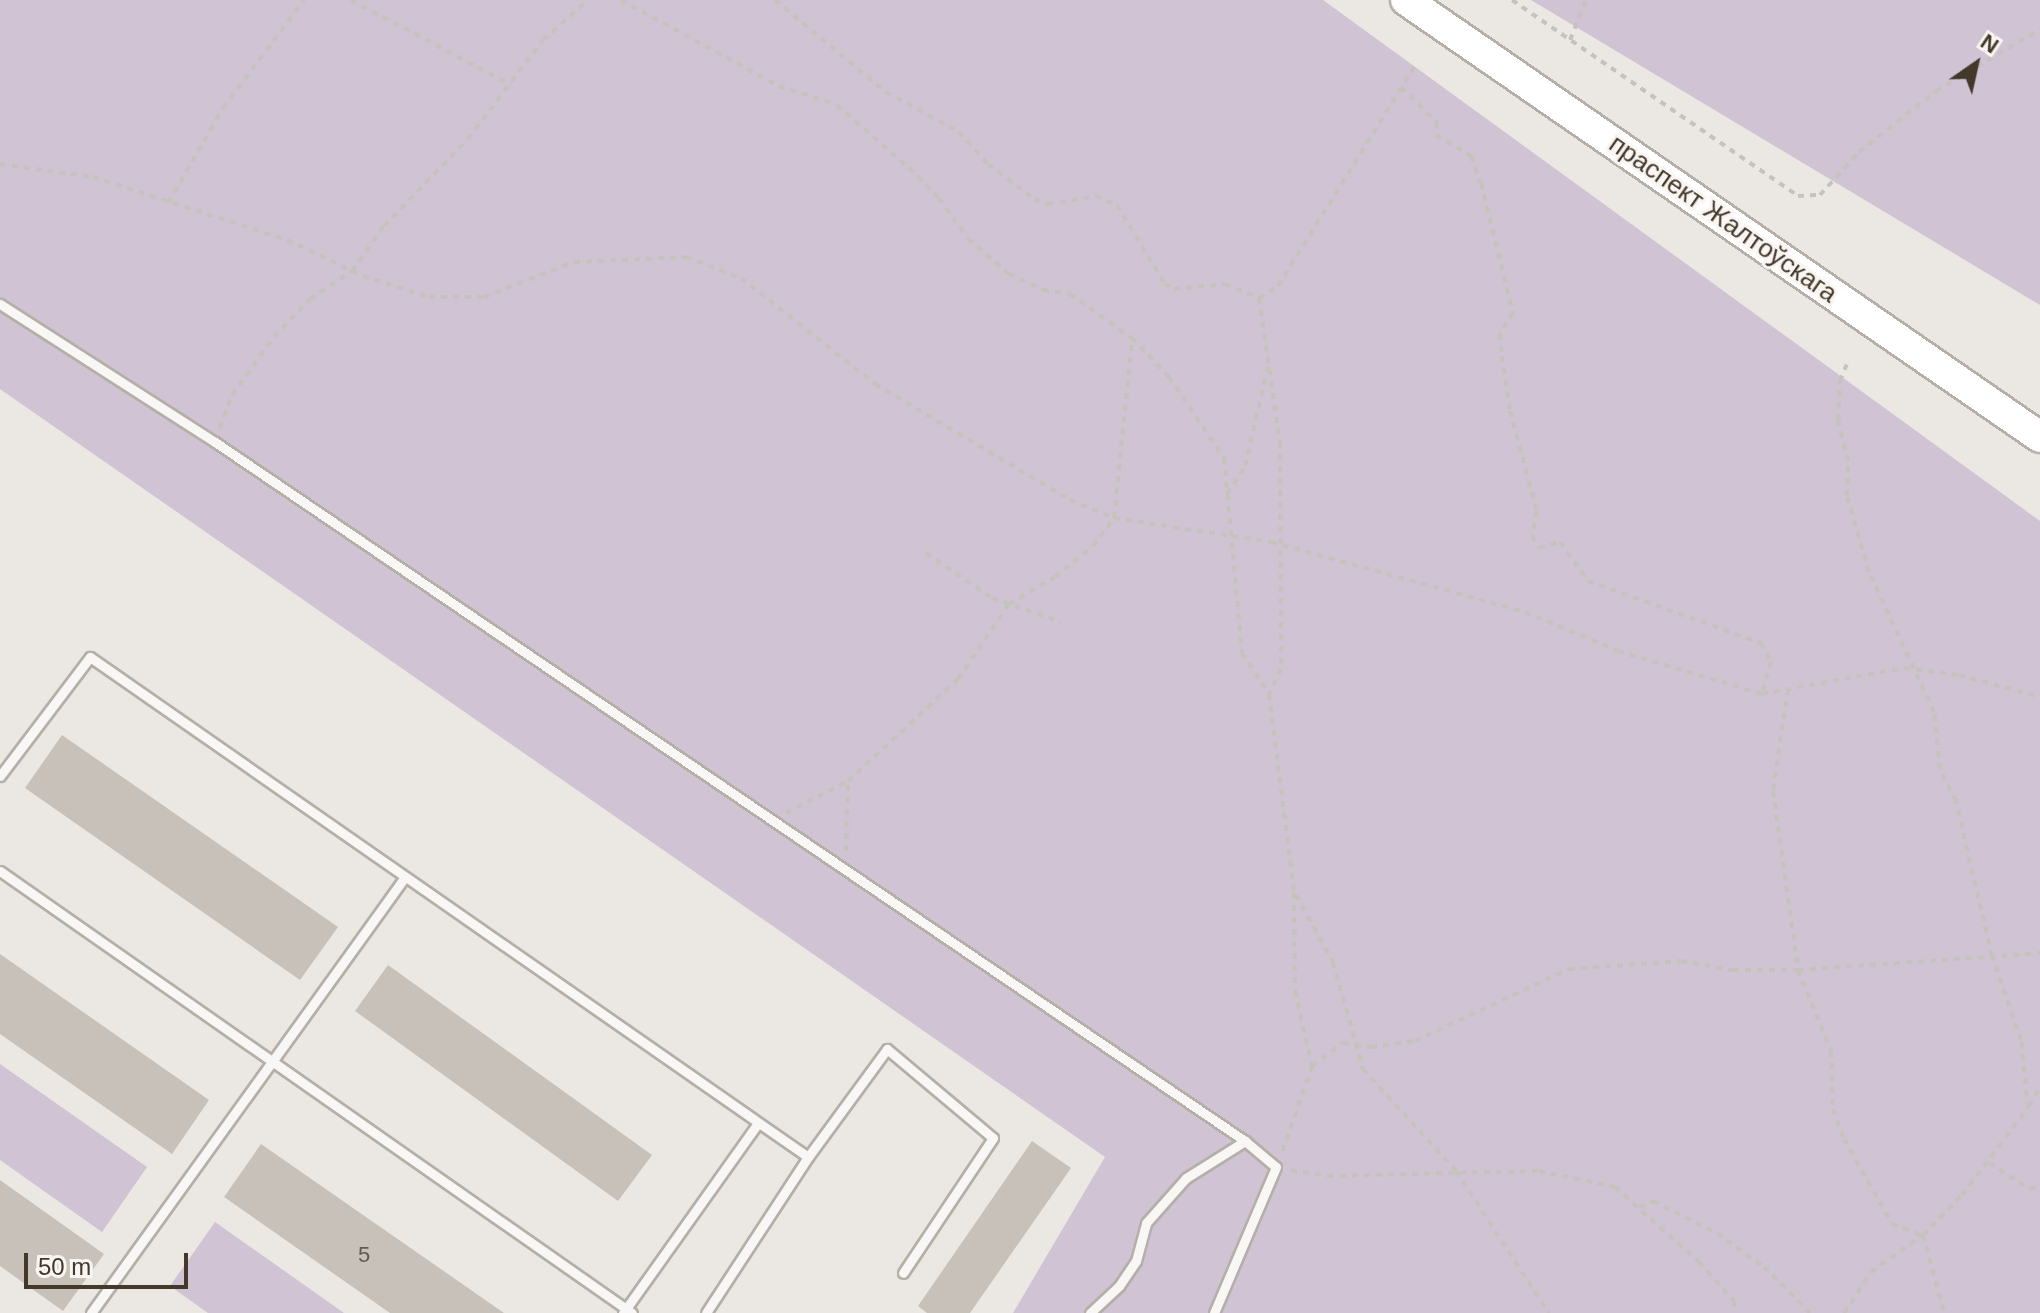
<!DOCTYPE html>
<meta charset="utf-8">
<style>
body{margin:0}
#map{position:relative;width:2040px;height:1313px;overflow:hidden;background:#ebe7e2;font-family:Arial,sans-serif}
div>[style]{position:absolute}
.green>*{inset:0;background:#cfc3d4}
.building>*{inset:0;background:#c8c1b9}
.path>*{height:4px;margin-top:-2px;transform-origin:0;background:repeating-linear-gradient(90deg,#c6c2bc 0 6px,transparent 0 12px)}
.roads{filter:drop-shadow(2px 0 #b5afa7) drop-shadow(-2px 0 #b5afa7) drop-shadow(0 2px #b5afa7) drop-shadow(0 -2px #b5afa7)}
.lane>*{height:9px;margin:-4.5px;padding:0 4.5px;transform-origin:4.5px;border-radius:4.5px;background:#f9f7f5}
.primary>*{height:30px;margin:-15px;padding:0 15px;transform-origin:15px;border-radius:15px;background:#fff}
span{translate:-50% -50%;white-space:nowrap;text-align:center;line-height:1.15;-webkit-text-stroke:6px #f8f5f2;paint-order:stroke}
.number-label{font-size:22px;color:#645a4e}
.number-label span{-webkit-text-stroke-width:0}
.street-label{font-size:26px;color:#43382a}
.north{position:absolute;left:1936px;top:24px;width:80px;height:80px;-webkit-text-stroke:6px #f8f5f2;paint-order:stroke;rotate:34deg;font-size:22px;font-weight:700;line-height:32px;text-align:center;color:#43382a}
.north::after{content:'';display:block;margin:auto;width:28px;height:36px;background:#43382a;clip-path:polygon(50% 0,100% 100%,50% 72%,0 100%)}
.scale{position:absolute;left:24px;top:1253px;width:164px;height:36px;box-sizing:border-box;border:4px solid #43382a;border-top:0;padding-left:10px;font-size:24px;line-height:28px;white-space:nowrap;color:#43382a;-webkit-text-stroke:6px #f8f5f2;paint-order:stroke}
</style>
<div id="map">
<div class="green">
<div style="clip-path:polygon(0 0,1323px 0,2040px 521px,2040px 1313px,1013px 1313px,1105px 1157px,0 389px)"></div>
<div style="clip-path:polygon(1531px 0,2040px 0,2040px 305px)"></div>
<div style="clip-path:polygon(0 1064px,147px 1167px,102px 1232px,0 1160px)"></div>
<div style="clip-path:polygon(215px 1222px,344px 1313px,208px 1313px,170px 1286px)"></div>
</div>
<div class="building">
<div style="clip-path:polygon(62px 735px,338px 927px,300px 980px,25px 788px)"></div>
<div style="clip-path:polygon(0 954px,209px 1100px,172px 1154px,0 1034px)"></div>
<div style="clip-path:polygon(388px 965px,652px 1155px,618px 1201px,355px 1011px)"></div>
<div style="clip-path:polygon(1032px 1141px,1071px 1168px,970px 1313px,927px 1313px,918px 1306px)"></div>
<div style="clip-path:polygon(261px 1144px,504px 1313px,390px 1313px,224px 1197px)"></div>
<div style="clip-path:polygon(0 1180px,104px 1254px,63px 1311px,0 1266px)"></div>
</div>
<div class="path">
<div style="left:351px;top:0;width:181px;rotate:28deg"></div>
<div style="left:621px;top:0;width:180px;rotate:28.6deg"></div>
<div style="left:779px;top:86px;width:61px;rotate:18.1deg"></div>
<div style="left:837px;top:105px;width:96px;rotate:41.2deg"></div>
<div style="left:909px;top:168px;width:42px;rotate:45deg"></div>
<div style="left:939px;top:198px;width:50px;rotate:54.7deg"></div>
<div style="left:968px;top:239px;width:54px;rotate:40.5deg"></div>
<div style="left:1009px;top:274px;width:38px;rotate:25deg"></div>
<div style="left:1043px;top:290px;width:27px;rotate:8deg"></div>
<div style="left:1070px;top:294px;width:76px;rotate:35.4deg"></div>
<div style="left:1132px;top:338px;width:54px;rotate:46.5deg"></div>
<div style="left:1169px;top:377px;width:98px;rotate:55.8deg"></div>
<div style="left:1224px;top:458px;width:196px;rotate:84.7deg"></div>
<div style="left:1242px;top:653px;width:49px;rotate:56.6deg"></div>
<div style="left:775px;top:0;width:144px;rotate:39.7deg"></div>
<div style="left:886px;top:92px;width:83px;rotate:28.7deg"></div>
<div style="left:959px;top:132px;width:43px;rotate:47.8deg"></div>
<div style="left:988px;top:164px;width:58px;rotate:37.3deg"></div>
<div style="left:1034px;top:199px;width:15px;rotate:20deg"></div>
<div style="left:1048px;top:204px;width:49px;rotate:-9.5deg"></div>
<div style="left:1096px;top:196px;width:23px;rotate:23deg"></div>
<div style="left:1117px;top:205px;width:92px;rotate:58.7deg"></div>
<div style="left:1165px;top:284px;width:10px;rotate:29deg"></div>
<div style="left:1174px;top:289px;width:51px;rotate:-5.6deg"></div>
<div style="left:1225px;top:284px;width:37px;rotate:22deg"></div>
<div style="left:1259px;top:298px;width:22px;rotate:-32deg"></div>
<div style="left:1278px;top:286px;width:261px;rotate:-58.1deg"></div>
<div style="left:1512px;top:0;width:347px;rotate:34.4deg"></div>
<div style="left:1798px;top:196px;width:22px;rotate:-3deg"></div>
<div style="left:1820px;top:195px;width:58px;rotate:-47.8deg"></div>
<div style="left:1859px;top:152px;width:98px;rotate:-38.4deg"></div>
<div style="left:1936px;top:91px;width:121px;rotate:-30.8deg"></div>
<div style="left:1570px;top:40px;width:43px;rotate:-68.2deg"></div>
<div style="left:1401px;top:87px;width:50px;rotate:44.2deg"></div>
<div style="left:1437px;top:122px;width:13px;rotate:94deg"></div>
<div style="left:1436px;top:135px;width:41px;rotate:31deg"></div>
<div style="left:1471px;top:156px;width:29px;rotate:70deg"></div>
<div style="left:1481px;top:183px;width:134px;rotate:76.2deg"></div>
<div style="left:1513px;top:313px;width:25px;rotate:122deg"></div>
<div style="left:1500px;top:334px;width:22px;rotate:85deg"></div>
<div style="left:1502px;top:356px;width:56px;rotate:81.7deg"></div>
<div style="left:1510px;top:411px;width:104px;rotate:74.9deg"></div>
<div style="left:1537px;top:511px;width:25px;rotate:101deg"></div>
<div style="left:1532px;top:536px;width:14px;rotate:60deg"></div>
<div style="left:1539px;top:548px;width:22px;rotate:-16deg"></div>
<div style="left:1560px;top:542px;width:48px;rotate:54.3deg"></div>
<div style="left:1588px;top:581px;width:184px;rotate:19.7deg"></div>
<div style="left:1761px;top:643px;width:21px;rotate:62deg"></div>
<div style="left:1771px;top:662px;width:33px;rotate:106deg"></div>
<div style="left:0;top:164px;width:94px;rotate:8deg"></div>
<div style="left:93px;top:177px;width:204px;rotate:18deg"></div>
<div style="left:287px;top:240px;width:84px;rotate:25.3deg"></div>
<div style="left:363px;top:276px;width:69px;rotate:17.7deg"></div>
<div style="left:429px;top:297px;width:55px"></div>
<div style="left:484px;top:297px;width:97px;rotate:-21.3deg"></div>
<div style="left:574px;top:262px;width:112px;rotate:-2.6deg"></div>
<div style="left:686px;top:257px;width:59px;rotate:20.9deg"></div>
<div style="left:741px;top:278px;width:171px;rotate:38.3deg"></div>
<div style="left:875px;top:384px;width:227px;rotate:30.7deg"></div>
<div style="left:1070px;top:500px;width:48px;rotate:22.2deg"></div>
<div style="left:1114px;top:518px;width:159px;rotate:8.7deg"></div>
<div style="left:1271px;top:542px;width:263px;rotate:15.4deg"></div>
<div style="left:1525px;top:612px;width:101px;rotate:22.8deg"></div>
<div style="left:1618px;top:651px;width:150px;rotate:16.6deg"></div>
<div style="left:1762px;top:694px;width:144px;rotate:-10.4deg"></div>
<div style="left:1904px;top:668px;width:55px;rotate:7.3deg"></div>
<div style="left:1959px;top:675px;width:84px;rotate:15.2deg"></div>
<div style="left:168px;top:203px;width:110px;rotate:-59.9deg"></div>
<div style="left:223px;top:108px;width:135px;rotate:-53.1deg"></div>
<div style="left:1259px;top:298px;width:146px;rotate:81.7deg"></div>
<div style="left:1280px;top:442px;width:227px;rotate:89.7deg"></div>
<div style="left:1281px;top:669px;width:28px;rotate:116deg"></div>
<div style="left:1269px;top:694px;width:201px;rotate:82.8deg"></div>
<div style="left:1294px;top:893px;width:98px;rotate:89.4deg"></div>
<div style="left:1295px;top:991px;width:77px;rotate:77.2deg"></div>
<div style="left:1312px;top:1066px;width:94px;rotate:109.2deg"></div>
<div style="left:220px;top:428px;width:35px;rotate:-70deg"></div>
<div style="left:232px;top:395px;width:72px;rotate:-54.1deg"></div>
<div style="left:274px;top:337px;width:52px;rotate:-46.5deg"></div>
<div style="left:310px;top:299px;width:50px;rotate:-33.7deg"></div>
<div style="left:352px;top:271px;width:55px;rotate:-54.6deg"></div>
<div style="left:384px;top:226px;width:121px;rotate:-46deg"></div>
<div style="left:468px;top:139px;width:124px;rotate:-52.9deg"></div>
<div style="left:543px;top:40px;width:60px;rotate:-41.6deg"></div>
<div style="left:1227px;top:494px;width:33px;rotate:-57deg"></div>
<div style="left:1245px;top:466px;width:107px;rotate:-77deg"></div>
<div style="left:926px;top:553px;width:80px;rotate:34.3deg"></div>
<div style="left:992px;top:598px;width:73px;rotate:19.2deg"></div>
<div style="left:1788px;top:689px;width:103px;rotate:98.4deg"></div>
<div style="left:1773px;top:791px;width:181px;rotate:82deg"></div>
<div style="left:1798px;top:970px;width:87px;rotate:67.8deg"></div>
<div style="left:1831px;top:1051px;width:58px;rotate:88deg"></div>
<div style="left:1833px;top:1109px;width:32px;rotate:70deg"></div>
<div style="left:1844px;top:1139px;width:98px;rotate:60.5deg"></div>
<div style="left:1892px;top:1224px;width:33px;rotate:20deg"></div>
<div style="left:1923px;top:1235px;width:81px;rotate:74.9deg"></div>
<div style="left:786px;top:813px;width:70px;rotate:-27.3deg"></div>
<div style="left:848px;top:781px;width:150px;rotate:-42.8deg"></div>
<div style="left:958px;top:679px;width:91px;rotate:-55.8deg"></div>
<div style="left:1009px;top:604px;width:53px;rotate:-30.4deg"></div>
<div style="left:1055px;top:577px;width:49px;rotate:-39.2deg"></div>
<div style="left:1093px;top:546px;width:35px;rotate:-53deg"></div>
<div style="left:1114px;top:518px;width:179px;rotate:-84.2deg"></div>
<div style="left:846px;top:851px;width:70px;rotate:-88.4deg"></div>
<div style="left:1296px;top:895px;width:77px;rotate:61.1deg"></div>
<div style="left:1333px;top:962px;width:111px;rotate:74.3deg"></div>
<div style="left:1363px;top:1069px;width:138px;rotate:47.6deg"></div>
<div style="left:1456px;top:1171px;width:170px;rotate:56.8deg"></div>
<div style="left:1312px;top:1066px;width:39px;rotate:-37deg"></div>
<div style="left:1343px;top:1043px;width:28px;rotate:8deg"></div>
<div style="left:1371px;top:1047px;width:44px;rotate:-7.8deg"></div>
<div style="left:1415px;top:1041px;width:170px;rotate:-25.1deg"></div>
<div style="left:1569px;top:969px;width:112px;rotate:-4.1deg"></div>
<div style="left:1681px;top:961px;width:53px;rotate:9.8deg"></div>
<div style="left:1733px;top:970px;width:65px"></div>
<div style="left:1798px;top:970px;width:243px;rotate:-4deg"></div>
<div style="left:2029px;top:1106px;width:22px;rotate:-60deg"></div>
<div style="left:1989px;top:1163px;width:49px;rotate:32.4deg"></div>
<div style="left:2030px;top:1189px;width:10px;rotate:-17deg"></div>
<div style="left:1291px;top:1170px;width:37px;rotate:9deg"></div>
<div style="left:1328px;top:1176px;width:211px;rotate:-1.4deg"></div>
<div style="left:1539px;top:1171px;width:78px;rotate:11.9deg"></div>
<div style="left:1615px;top:1187px;width:113px;rotate:41.8deg"></div>
<div style="left:1699px;top:1262px;width:52px;rotate:48.1deg"></div>
<div style="left:1734px;top:1301px;width:12px;rotate:85deg"></div>
<div style="left:1639px;top:1207px;width:15px;rotate:-23deg"></div>
<div style="left:1653px;top:1201px;width:72px;rotate:26.6deg"></div>
<div style="left:1717px;top:1233px;width:58px;rotate:35.9deg"></div>
<div style="left:1764px;top:1267px;width:65px;rotate:45deg"></div>
<div style="left:1844px;top:1313px;width:49px;rotate:-56.6deg"></div>
<div style="left:1871px;top:1272px;width:64px;rotate:-35.4deg"></div>
<div style="left:1923px;top:1235px;width:56px;rotate:-45.7deg"></div>
<div style="left:1962px;top:1195px;width:109px;rotate:-52.8deg"></div>
<div style="left:2028px;top:1108px;width:68px;rotate:-95.9deg"></div>
<div style="left:2021px;top:1040px;width:89px;rotate:-109deg"></div>
<div style="left:1992px;top:956px;width:159px;rotate:-103.1deg"></div>
<div style="left:1956px;top:801px;width:36px;rotate:-117deg"></div>
<div style="left:1940px;top:769px;width:57px;rotate:-96deg"></div>
<div style="left:1934px;top:712px;width:154px;rotate:-114.9deg"></div>
<div style="left:1869px;top:572px;width:79px;rotate:-106.1deg"></div>
<div style="left:1847px;top:496px;width:35px;rotate:-88deg"></div>
<div style="left:1848px;top:461px;width:42px;rotate:-103.7deg"></div>
<div style="left:1838px;top:420px;width:39px;rotate:-87deg"></div>
<div style="left:1840px;top:381px;width:18px;rotate:-68deg"></div>
</div>
<div class="roads">
<div class="lane">
<div style="left:0;top:304px;width:255px;rotate:32.7deg"></div>
<div style="left:215px;top:442px;width:1245px;rotate:34.16deg"></div>
<div style="left:1245px;top:1141px;width:40px;rotate:40deg"></div>
<div style="left:1276px;top:1167px;width:159px;rotate:113deg"></div>
<div style="left:0;top:776px;width:149px;rotate:-52.9deg"></div>
<div style="left:90px;top:657px;width:875px;rotate:34.85deg"></div>
<div style="left:808px;top:1157px;width:186px;rotate:123.2deg"></div>
<div style="left:0;top:871px;width:771px;rotate:34.97deg"></div>
<div style="left:808px;top:1157px;width:134px;rotate:-53.8deg"></div>
<div style="left:887px;top:1049px;width:138px;rotate:40deg"></div>
<div style="left:993px;top:1138px;width:162px;rotate:123.7deg"></div>
<div style="left:91px;top:1313px;width:537px;rotate:-54.24deg"></div>
<div style="left:623px;top:1313px;width:233px;rotate:-54.6deg"></div>
<div style="left:1090px;top:1313px;width:40px;rotate:-43deg"></div>
<div style="left:1119px;top:1286px;width:30px;rotate:-56deg"></div>
<div style="left:1136px;top:1261px;width:39px;rotate:-75deg"></div>
<div style="left:1146px;top:1223px;width:60px;rotate:-48.4deg"></div>
<div style="left:1186px;top:1178px;width:70px;rotate:-32.1deg"></div>
</div>
<div class="primary">
<div style="left:1406px;top:0;width:770px;rotate:34.58deg"></div>
</div>
</div>
<div class="number-label">
<span style="left:364px;top:1255px">5</span>
</div>
<div class="street-label">
<span style="left:1723px;top:219px;rotate:35deg">праспект Жалтоўскага</span>
</div>
<div class="north">N</div>
<div class="scale">50 m</div>
</div>
